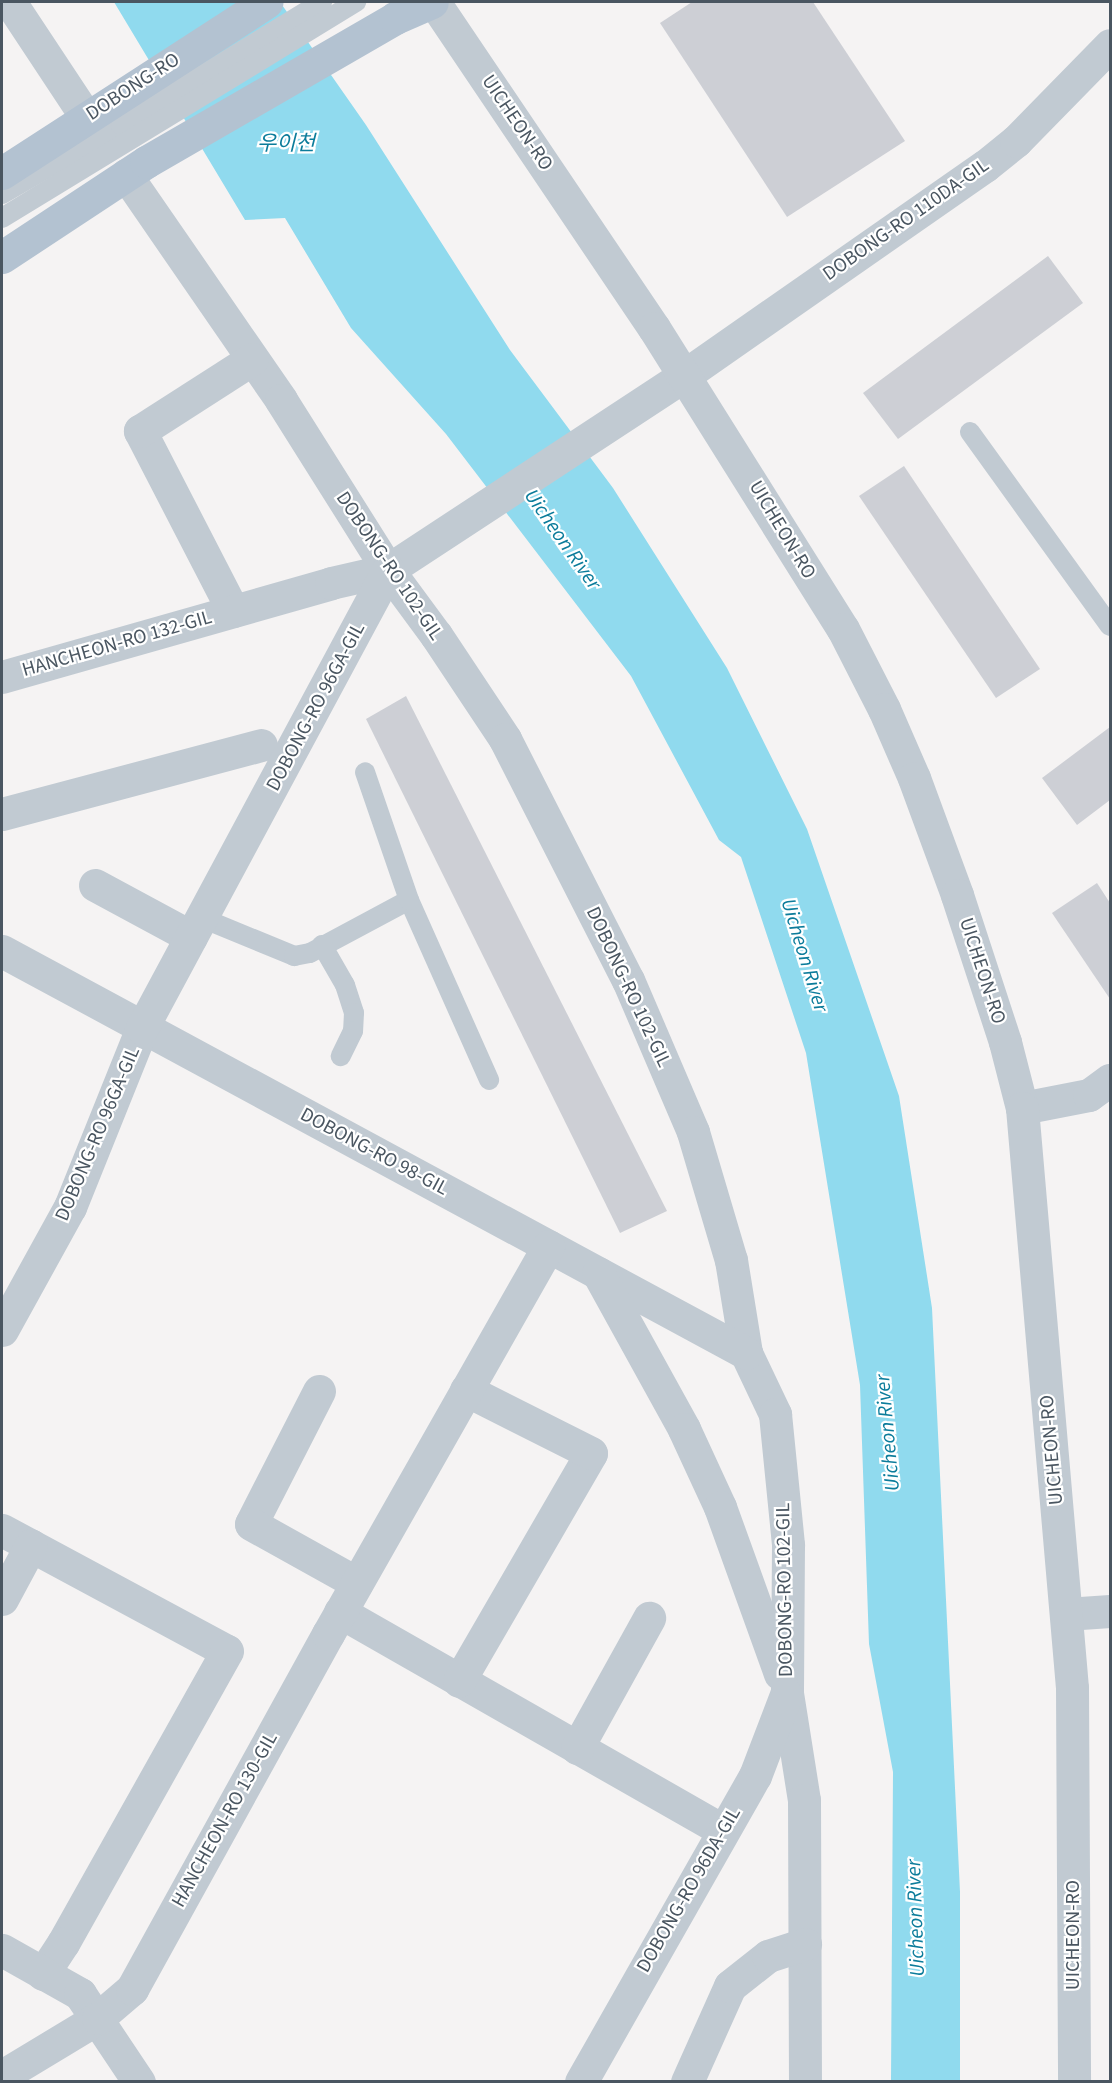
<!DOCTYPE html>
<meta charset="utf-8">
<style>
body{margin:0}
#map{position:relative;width:1112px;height:2083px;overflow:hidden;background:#f5f3f3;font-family:"Source Sans 3","Noto Sans KR",sans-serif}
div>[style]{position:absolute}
.water>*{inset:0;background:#90daee}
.building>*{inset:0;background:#cdcfd5}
.service>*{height:20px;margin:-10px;padding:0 10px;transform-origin:10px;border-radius:10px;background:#c1cad2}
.minor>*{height:33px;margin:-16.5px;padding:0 16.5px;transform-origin:16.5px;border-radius:16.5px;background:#c1cad2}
.tertiary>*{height:33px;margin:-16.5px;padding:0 16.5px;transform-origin:16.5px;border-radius:16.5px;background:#c1cad2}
.primary>*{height:33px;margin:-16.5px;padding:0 16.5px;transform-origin:16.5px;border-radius:16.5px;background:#b3c2d1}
span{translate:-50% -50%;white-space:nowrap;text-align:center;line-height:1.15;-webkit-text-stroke:4.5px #fff;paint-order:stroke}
.street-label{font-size:20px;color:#4a5661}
.water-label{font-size:21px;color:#0c7c9b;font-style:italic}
.frame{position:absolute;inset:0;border:3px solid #4a5661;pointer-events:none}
</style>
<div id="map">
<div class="water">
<div style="clip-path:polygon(114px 2px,280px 2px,366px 125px,510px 350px,613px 488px,727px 668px,807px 829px,899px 1096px,932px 1308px,960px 1892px,960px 2081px,891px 2081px,893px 1772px,869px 1644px,860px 1385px,806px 1053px,741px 857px,719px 840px,631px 676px,446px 434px,351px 328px,285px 218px,245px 220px)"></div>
</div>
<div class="building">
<div style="clip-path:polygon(692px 2px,813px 2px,905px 141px,787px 217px,660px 23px)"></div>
<div style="clip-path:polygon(1048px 256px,1083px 303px,898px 439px,863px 393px)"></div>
<div style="clip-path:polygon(904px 466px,1040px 669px,996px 698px,859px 496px)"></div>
<div style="clip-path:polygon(406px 696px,667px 1211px,620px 1233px,366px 719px)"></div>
<div style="clip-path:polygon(1110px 727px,1110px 800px,1077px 825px,1042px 778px)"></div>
<div style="clip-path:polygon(1097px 883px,1110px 903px,1110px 999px,1052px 913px)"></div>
</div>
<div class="service">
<div style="left:2px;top:194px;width:138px;rotate:-30.1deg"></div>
<div style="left:121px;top:125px;width:236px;rotate:-31.5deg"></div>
<div style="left:2px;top:218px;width:415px;rotate:-31.4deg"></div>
<div style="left:970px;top:432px;width:239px;rotate:54.2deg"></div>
<div style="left:409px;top:900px;width:197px;rotate:66deg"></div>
<div style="left:202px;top:918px;width:100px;rotate:22.4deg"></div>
<div style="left:294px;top:956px;width:16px;rotate:-11deg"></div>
<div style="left:310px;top:953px;width:112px;rotate:-28.2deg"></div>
<div style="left:409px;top:900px;width:135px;rotate:-109deg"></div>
<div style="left:322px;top:945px;width:46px;rotate:60.1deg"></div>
<div style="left:345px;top:985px;width:29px;rotate:72deg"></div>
<div style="left:354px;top:1013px;width:18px;rotate:93deg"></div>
<div style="left:353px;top:1031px;width:28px;rotate:116deg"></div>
</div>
<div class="minor">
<div style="left:10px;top:2px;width:138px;rotate:56.5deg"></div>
<div style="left:126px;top:175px;width:273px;rotate:55.4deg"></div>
<div style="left:281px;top:400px;width:201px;rotate:57.8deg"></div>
<div style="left:388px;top:570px;width:81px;rotate:53.6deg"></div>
<div style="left:436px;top:635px;width:125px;rotate:56.4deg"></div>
<div style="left:505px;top:739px;width:271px;rotate:63deg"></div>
<div style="left:628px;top:980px;width:165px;rotate:66.8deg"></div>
<div style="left:693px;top:1132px;width:134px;rotate:73.5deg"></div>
<div style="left:731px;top:1260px;width:94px;rotate:80.8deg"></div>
<div style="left:746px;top:1353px;width:68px;rotate:64.6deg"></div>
<div style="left:775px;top:1414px;width:132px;rotate:84.3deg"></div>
<div style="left:788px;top:1545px;width:148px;rotate:90.4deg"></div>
<div style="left:787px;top:1693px;width:108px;rotate:81deg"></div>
<div style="left:804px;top:1800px;width:282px;rotate:89.8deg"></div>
<div style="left:233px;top:611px;width:203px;rotate:-117.3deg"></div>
<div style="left:140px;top:431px;width:133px;rotate:-32.7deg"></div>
<div style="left:2px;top:677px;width:342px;rotate:-15.9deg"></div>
<div style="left:331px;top:583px;width:58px;rotate:-12.8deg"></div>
<div style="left:388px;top:570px;width:355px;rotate:-33.3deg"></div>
<div style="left:685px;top:375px;width:366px;rotate:-34.9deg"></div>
<div style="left:985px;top:166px;width:40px;rotate:-39deg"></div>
<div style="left:1016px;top:141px;width:134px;rotate:-45.6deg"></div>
<div style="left:2px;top:814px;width:268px;rotate:-14.9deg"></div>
<div style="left:95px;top:885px;width:109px;rotate:28.4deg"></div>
<div style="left:2px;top:951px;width:846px;rotate:28.38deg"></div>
<div style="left:1022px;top:1108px;width:68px;rotate:-11deg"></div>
<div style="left:1089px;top:1095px;width:26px;rotate:-36deg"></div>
<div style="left:598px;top:1273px;width:178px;rotate:61.1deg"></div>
<div style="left:684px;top:1429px;width:86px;rotate:65.2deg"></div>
<div style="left:720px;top:1507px;width:177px;rotate:70.2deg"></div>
<div style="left:2px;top:1330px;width:141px;rotate:-61.1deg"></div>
<div style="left:70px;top:1207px;width:193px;rotate:-68.1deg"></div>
<div style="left:142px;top:1028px;width:520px;rotate:-61.76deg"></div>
<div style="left:319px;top:1391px;width:149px;rotate:117.1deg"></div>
<div style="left:251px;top:1524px;width:121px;rotate:29.1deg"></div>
<div style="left:2px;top:1530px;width:255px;rotate:28.3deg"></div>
<div style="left:227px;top:1651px;width:335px;rotate:119.3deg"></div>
<div style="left:63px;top:1943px;width:37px;rotate:123deg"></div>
<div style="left:2px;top:1599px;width:61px;rotate:-61.8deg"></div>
<div style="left:340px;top:1612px;width:440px;rotate:29.7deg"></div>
<div style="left:1066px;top:1614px;width:44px;rotate:-3.9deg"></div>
<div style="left:459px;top:1681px;width:263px;rotate:-59.9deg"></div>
<div style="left:591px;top:1453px;width:140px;rotate:-153.3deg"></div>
<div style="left:577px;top:1748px;width:149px;rotate:-61deg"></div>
<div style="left:2px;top:1950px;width:90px;rotate:29.4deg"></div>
<div style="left:80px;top:1994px;width:106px;rotate:56.2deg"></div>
<div style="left:2px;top:2076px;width:112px;rotate:-31.1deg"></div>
<div style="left:98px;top:2018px;width:45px;rotate:-40.5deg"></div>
<div style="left:132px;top:1989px;width:406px;rotate:-61.1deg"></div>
<div style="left:328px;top:1634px;width:446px;rotate:-60.4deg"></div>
<div style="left:581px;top:2082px;width:352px;rotate:-60.4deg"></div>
<div style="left:755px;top:1776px;width:87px;rotate:-69.1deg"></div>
<div style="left:687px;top:2082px;width:105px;rotate:-65.9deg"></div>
<div style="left:730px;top:1986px;width:48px;rotate:-38.3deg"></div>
<div style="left:768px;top:1956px;width:39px;rotate:-18deg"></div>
</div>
<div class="tertiary">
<div style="left:434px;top:2px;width:393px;rotate:56deg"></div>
<div style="left:654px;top:328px;width:355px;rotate:57.9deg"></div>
<div style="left:843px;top:629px;width:90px;rotate:62.9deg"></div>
<div style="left:884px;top:709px;width:75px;rotate:66.5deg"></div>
<div style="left:914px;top:778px;width:125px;rotate:69.8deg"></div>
<div style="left:957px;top:895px;width:155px;rotate:71.9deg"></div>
<div style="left:1005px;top:1042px;width:68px;rotate:75.6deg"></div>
<div style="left:1022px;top:1108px;width:582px;rotate:85.07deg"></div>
<div style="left:1072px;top:1688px;width:394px;rotate:89.7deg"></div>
</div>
<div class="primary">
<div style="left:2px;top:173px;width:315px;rotate:-32.9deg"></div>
<div style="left:2px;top:257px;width:173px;rotate:-33.4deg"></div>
<div style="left:146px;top:162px;width:288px;rotate:-30deg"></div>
<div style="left:395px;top:18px;width:40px;rotate:-23.4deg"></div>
</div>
<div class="street-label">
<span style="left:133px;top:87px;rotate:-33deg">DOBONG-RO</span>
<span style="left:517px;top:123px;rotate:56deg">UICHEON-RO</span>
<span style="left:906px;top:220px;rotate:-35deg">DOBONG-RO 110DA-GIL</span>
<span style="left:782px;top:530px;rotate:59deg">UICHEON-RO</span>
<span style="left:389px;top:566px;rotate:56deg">DOBONG-RO 102-GIL</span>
<span style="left:117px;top:644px;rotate:-16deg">HANCHEON-RO 132-GIL</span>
<span style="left:316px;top:707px;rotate:-62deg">DOBONG-RO 96GA-GIL</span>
<span style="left:982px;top:971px;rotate:72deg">UICHEON-RO</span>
<span style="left:628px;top:987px;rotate:65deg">DOBONG-RO 102-GIL</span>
<span style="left:98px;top:1134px;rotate:-67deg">DOBONG-RO 96GA-GIL</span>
<span style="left:374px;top:1152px;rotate:28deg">DOBONG-RO 98-GIL</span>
<span style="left:1052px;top:1450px;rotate:-95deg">UICHEON-RO</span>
<span style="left:785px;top:1590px;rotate:-91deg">DOBONG-RO 102-GIL</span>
<span style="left:225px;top:1820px;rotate:-61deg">HANCHEON-RO 130-GIL</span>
<span style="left:689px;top:1890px;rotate:-60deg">DOBONG-RO 96DA-GIL</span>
<span style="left:1073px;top:1935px;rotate:-90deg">UICHEON-RO</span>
</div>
<div class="water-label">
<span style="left:286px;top:143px">우이천</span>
<span style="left:563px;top:539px;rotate:55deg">Uicheon River</span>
<span style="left:805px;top:955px;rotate:73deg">Uicheon River</span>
<span style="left:887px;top:1433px;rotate:-95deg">Uicheon River</span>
<span style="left:915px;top:1918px;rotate:-92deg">Uicheon River</span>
</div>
<div class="frame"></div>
</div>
